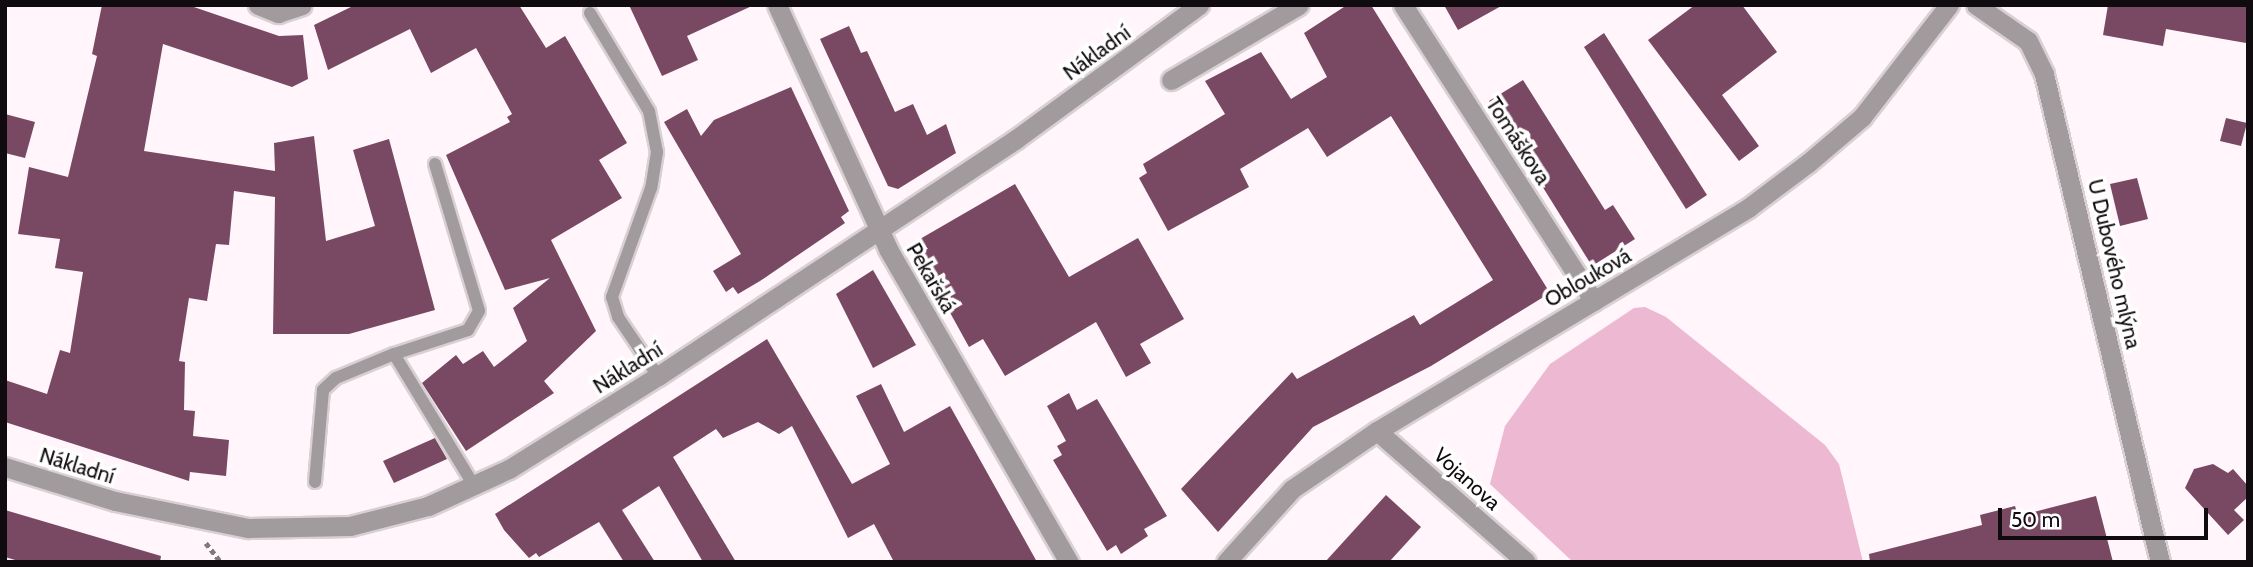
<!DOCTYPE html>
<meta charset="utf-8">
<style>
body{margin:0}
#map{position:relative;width:2253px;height:567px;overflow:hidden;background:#fff5fa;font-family:Cabin,sans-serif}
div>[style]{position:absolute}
.green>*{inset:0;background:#ecb8d2}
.building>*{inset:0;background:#794963}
.path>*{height:4.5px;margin-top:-2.25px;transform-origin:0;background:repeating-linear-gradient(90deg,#80797d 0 5px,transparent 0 8.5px)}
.roads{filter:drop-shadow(2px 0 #d9d0d4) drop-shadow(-2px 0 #d9d0d4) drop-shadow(0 2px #d9d0d4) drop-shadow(0 -2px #d9d0d4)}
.service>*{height:12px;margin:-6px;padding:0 6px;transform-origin:6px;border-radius:6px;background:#a29b9e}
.minor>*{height:19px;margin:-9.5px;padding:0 9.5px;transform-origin:9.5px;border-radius:9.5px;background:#a29b9e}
.tertiary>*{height:19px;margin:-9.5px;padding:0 9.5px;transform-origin:9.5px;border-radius:9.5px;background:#a29b9e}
span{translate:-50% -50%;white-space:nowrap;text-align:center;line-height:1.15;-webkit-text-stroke:7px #fff;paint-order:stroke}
.street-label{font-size:21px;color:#100b0e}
.frame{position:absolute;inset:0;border:7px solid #100b0e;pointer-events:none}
.scale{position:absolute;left:1998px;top:508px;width:210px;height:32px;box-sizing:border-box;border:4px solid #100b0e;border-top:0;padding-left:9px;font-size:21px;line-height:24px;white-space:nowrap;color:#100b0e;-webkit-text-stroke:5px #fff;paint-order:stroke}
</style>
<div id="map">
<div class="green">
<div style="clip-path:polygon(1645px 307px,1666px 317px,1825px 445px,1839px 464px,1863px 562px,1573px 562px,1490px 484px,1505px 426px,1550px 364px,1634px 308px)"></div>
</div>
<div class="building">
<div style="clip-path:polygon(102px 5px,188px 5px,279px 36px,303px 35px,308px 79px,292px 87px,163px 44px,144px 151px,275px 171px,274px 143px,314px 136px,326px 241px,375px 226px,353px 150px,389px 139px,435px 310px,349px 334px,273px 334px,275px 197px,234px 191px,229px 245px,216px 244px,207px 301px,189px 298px,179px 361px,185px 362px,184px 410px,195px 411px,193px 436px,229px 440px,226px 476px,190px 472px,189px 481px,5px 422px,5px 380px,47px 394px,60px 350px,70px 353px,83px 272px,55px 268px,60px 239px,18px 234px,29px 167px,68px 177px,97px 56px,92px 54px)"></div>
<div style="clip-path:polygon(355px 5px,519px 5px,546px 48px,565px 36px,627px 143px,599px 160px,622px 198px,551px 240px,596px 331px,544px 381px,554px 393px,466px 451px,422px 383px,456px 355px,463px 364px,483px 351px,494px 367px,527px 341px,513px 308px,550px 278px,505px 290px,446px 155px,510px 122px,507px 117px,512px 114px,476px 48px,431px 73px,410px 29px,328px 70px,314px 25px)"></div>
<div style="clip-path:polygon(629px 5px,754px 5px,687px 36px,698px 60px,662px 76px)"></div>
<div style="clip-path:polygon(1347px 5px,1371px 5px,1550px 293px,1431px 366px,1313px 427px,1218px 532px,1181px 489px,1292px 372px,1297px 379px,1414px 315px,1420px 325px,1493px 280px,1391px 116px,1327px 157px,1308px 128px,1240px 169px,1249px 187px,1168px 231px,1139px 178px,1147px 173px,1143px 164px,1225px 114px,1205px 81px,1261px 52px,1291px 99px,1327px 77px,1304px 33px)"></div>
<div style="clip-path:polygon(1444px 5px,1503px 5px,1458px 30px)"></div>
<div style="clip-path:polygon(1695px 5px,1742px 5px,1777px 52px,1722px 95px,1759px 146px,1739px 161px,1648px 40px)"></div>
<div style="clip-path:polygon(2108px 5px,2248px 5px,2246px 43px,2166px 29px,2163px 46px,2103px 35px)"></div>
<div style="clip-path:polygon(849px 26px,861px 53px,867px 51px,895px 112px,913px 104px,927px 135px,946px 124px,956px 153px,898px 189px,888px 186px,820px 39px)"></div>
<div style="clip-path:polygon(1604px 33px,1707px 195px,1686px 209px,1584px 47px)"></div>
<div style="clip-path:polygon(1523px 80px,1605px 210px,1613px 205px,1635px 239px,1592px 266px,1489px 101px)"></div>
<div style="clip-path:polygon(791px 87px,849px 211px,841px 217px,845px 223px,760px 281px,738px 294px,733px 287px,726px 292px,713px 271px,741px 254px,664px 122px,687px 109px,701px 136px,714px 120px)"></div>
<div style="clip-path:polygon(5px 114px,35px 122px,25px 158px,5px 153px)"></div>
<div style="clip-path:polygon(2226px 118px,2247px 123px,2241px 146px,2220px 141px)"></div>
<div style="clip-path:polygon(2137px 178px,2148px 219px,2120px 226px,2110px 184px)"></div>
<div style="clip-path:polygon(1015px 184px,1069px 277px,1138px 238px,1184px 319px,1140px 344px,1151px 363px,1126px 377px,1096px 322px,1005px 376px,983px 339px,969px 347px,916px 251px,928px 249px,920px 239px)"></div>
<div style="clip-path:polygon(873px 270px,916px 345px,873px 368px,836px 294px)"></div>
<div style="clip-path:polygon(767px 339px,852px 484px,890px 464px,856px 396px,881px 384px,904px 432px,950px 406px,1037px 562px,894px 562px,874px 524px,848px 538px,792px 426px,779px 434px,758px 422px,723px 438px,716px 429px,673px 457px,736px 562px,703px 562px,659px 486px,622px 510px,655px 562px,624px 562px,599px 522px,539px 557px,536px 553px,529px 558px,504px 530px,495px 514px)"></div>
<div style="clip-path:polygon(1069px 393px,1077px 410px,1097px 399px,1167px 516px,1144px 529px,1148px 536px,1121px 554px,1116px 545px,1107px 551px,1053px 460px,1062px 455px,1057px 446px,1066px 441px,1047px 406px)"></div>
<div style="clip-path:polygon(435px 438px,447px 459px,394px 483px,383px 461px)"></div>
<div style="clip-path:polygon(2213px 464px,2228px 473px,2233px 469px,2248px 486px,2248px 497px,2234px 510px,2244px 520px,2228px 535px,2185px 488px,2194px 469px)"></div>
<div style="clip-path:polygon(1386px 495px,1421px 527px,1389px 562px,1325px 562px)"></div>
<div style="clip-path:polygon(2096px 496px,2113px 562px,1870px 562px,1869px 554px,1982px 525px,1980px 515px,2015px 506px,2018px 516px)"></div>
<div style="clip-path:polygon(5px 510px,161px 556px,160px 562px,22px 562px,5px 557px)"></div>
</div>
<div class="path">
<div style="left:206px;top:543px;width:24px;rotate:52deg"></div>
</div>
<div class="roads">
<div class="service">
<div style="left:590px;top:13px;width:114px;rotate:59deg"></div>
<div style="left:649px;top:111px;width:42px;rotate:79deg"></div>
<div style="left:657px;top:152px;width:36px;rotate:99deg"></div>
<div style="left:651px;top:188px;width:116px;rotate:109.7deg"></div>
<div style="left:612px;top:297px;width:21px;rotate:73deg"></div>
<div style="left:618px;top:317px;width:71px;rotate:55.9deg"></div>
<div style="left:435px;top:164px;width:153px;rotate:73.3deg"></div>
<div style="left:479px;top:311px;width:22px;rotate:120deg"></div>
<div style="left:468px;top:330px;width:78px;rotate:162deg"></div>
<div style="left:394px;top:354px;width:156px;rotate:58.7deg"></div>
<div style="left:315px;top:482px;width:92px;rotate:-85deg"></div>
<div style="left:323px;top:390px;width:18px;rotate:-43deg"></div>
<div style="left:336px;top:378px;width:63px;rotate:-22.5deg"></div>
</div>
<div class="minor">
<div style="left:258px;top:5px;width:22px;rotate:22deg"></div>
<div style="left:278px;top:13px;width:25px;rotate:-18deg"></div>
<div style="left:777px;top:5px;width:268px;rotate:65.5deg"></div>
<div style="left:888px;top:249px;width:362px;rotate:60deg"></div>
<div style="left:1403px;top:5px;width:352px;rotate:57.2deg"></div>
<div style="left:1976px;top:5px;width:63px;rotate:34.7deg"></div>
<div style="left:2028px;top:41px;width:37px;rotate:64deg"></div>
<div style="left:2044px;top:74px;width:502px;rotate:76.63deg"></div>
<div style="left:1171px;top:80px;width:148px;rotate:-30.4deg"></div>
<div style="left:1377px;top:431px;width:198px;rotate:41.3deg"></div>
<div style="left:1226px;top:562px;width:98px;rotate:-47.9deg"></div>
<div style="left:1292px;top:489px;width:103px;rotate:-34.3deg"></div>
<div style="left:1377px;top:431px;width:433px;rotate:-31deg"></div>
<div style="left:1748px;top:208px;width:75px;rotate:-36.9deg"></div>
<div style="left:1808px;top:163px;width:71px;rotate:-40.4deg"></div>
<div style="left:1862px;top:117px;width:142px;rotate:-52.2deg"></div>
</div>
<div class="tertiary">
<div style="left:5px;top:467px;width:115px;rotate:17.2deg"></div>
<div style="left:115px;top:501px;width:136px;rotate:11.5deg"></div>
<div style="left:248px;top:528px;width:102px;rotate:-1.1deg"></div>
<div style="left:350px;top:526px;width:81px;rotate:-14.4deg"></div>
<div style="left:428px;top:506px;width:89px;rotate:-24.6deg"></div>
<div style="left:509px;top:469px;width:176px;rotate:-32deg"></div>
<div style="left:658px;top:376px;width:429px;rotate:-33.5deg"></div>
<div style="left:1016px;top:139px;width:227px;rotate:-36.2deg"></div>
</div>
</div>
<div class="street-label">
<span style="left:1097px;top:53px;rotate:-36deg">Nákladní</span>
<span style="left:1518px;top:141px;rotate:57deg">Tomáškova</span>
<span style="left:2114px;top:264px;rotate:77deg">U Dubového mlýna</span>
<span style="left:931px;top:278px;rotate:60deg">Pekařská</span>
<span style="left:1588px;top:278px;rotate:-30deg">Oblouková</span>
<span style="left:628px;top:368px;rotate:-32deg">Nákladní</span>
<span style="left:77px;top:466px;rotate:17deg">Nákladní</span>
<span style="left:1467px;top:479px;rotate:42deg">Vojanova</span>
</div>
<div class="frame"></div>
<div class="scale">50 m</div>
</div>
